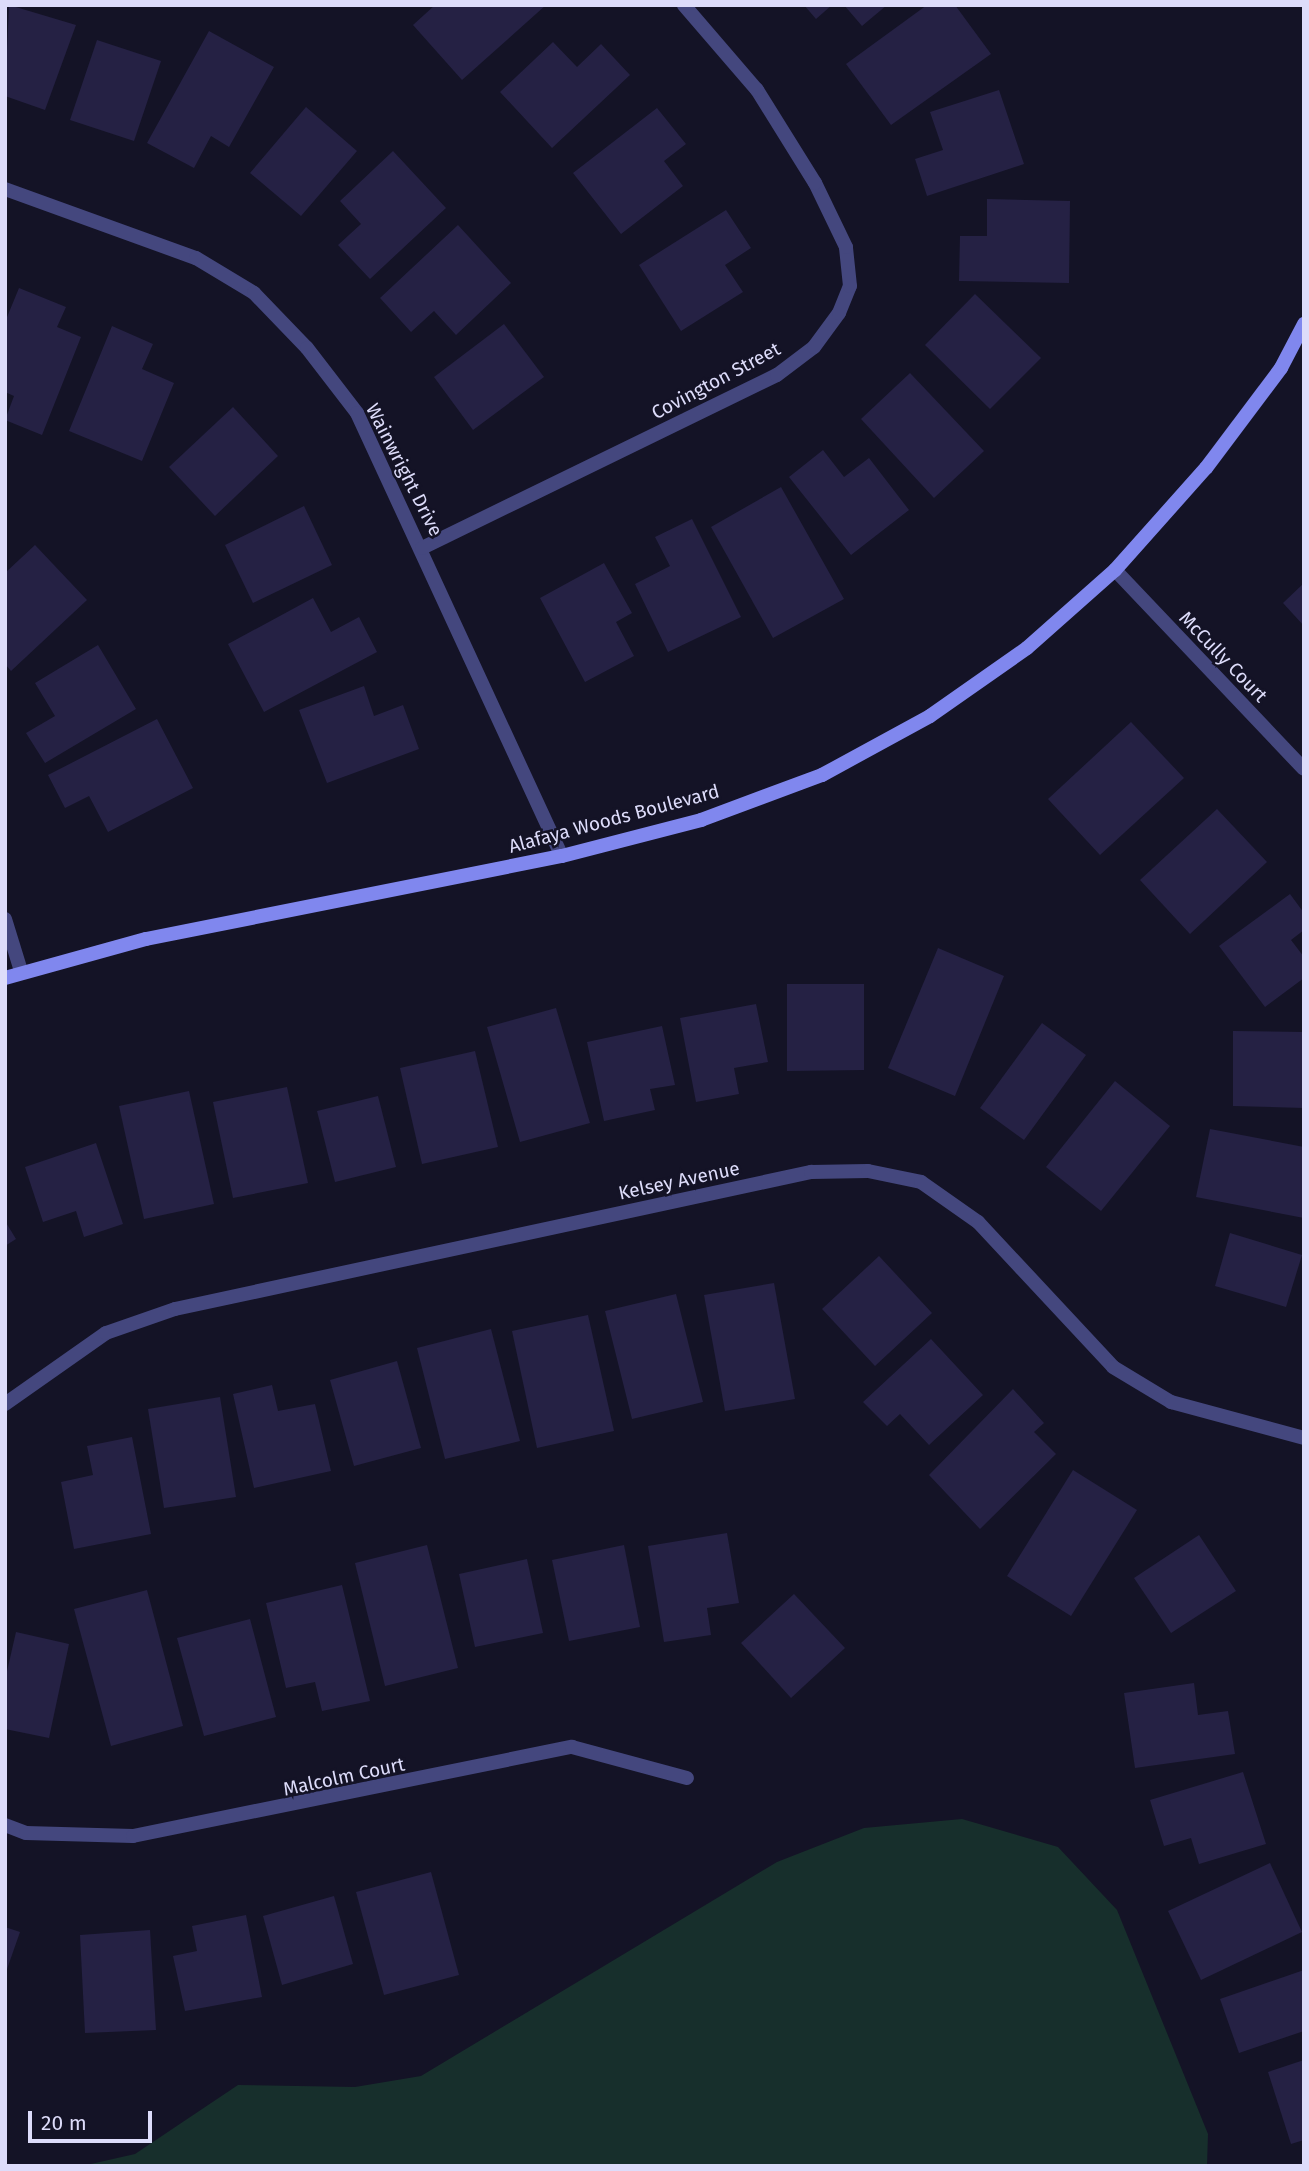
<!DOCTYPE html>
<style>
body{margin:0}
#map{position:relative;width:1309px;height:2171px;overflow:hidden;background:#141326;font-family:"Fira Sans",sans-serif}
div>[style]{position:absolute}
.green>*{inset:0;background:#172f2c}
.building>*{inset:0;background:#252144}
.street>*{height:14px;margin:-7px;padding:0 7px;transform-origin:7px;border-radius:7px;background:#44477e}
.secondary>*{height:14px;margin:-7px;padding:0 7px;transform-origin:7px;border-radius:7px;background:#8087ee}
span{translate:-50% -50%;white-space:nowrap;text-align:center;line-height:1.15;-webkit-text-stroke:5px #141326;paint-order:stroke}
.street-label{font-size:19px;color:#dddcfa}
.frame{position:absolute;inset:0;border:7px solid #dddcfa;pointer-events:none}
.scale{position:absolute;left:28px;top:2111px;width:124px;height:32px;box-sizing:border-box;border:4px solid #dddcfa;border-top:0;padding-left:9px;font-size:21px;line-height:24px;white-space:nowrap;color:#dddcfa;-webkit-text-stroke:5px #141326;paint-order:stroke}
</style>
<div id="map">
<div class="green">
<div style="clip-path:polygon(962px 1819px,1058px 1847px,1117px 1910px,1208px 2134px,1207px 2166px,82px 2166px,135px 2154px,238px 2085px,355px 2087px,421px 2076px,777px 1862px,864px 1828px)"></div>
</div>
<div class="building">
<div style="clip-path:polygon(9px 5px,76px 25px,45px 110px,5px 96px)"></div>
<div style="clip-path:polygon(435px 5px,546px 5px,462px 80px,413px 25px)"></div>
<div style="clip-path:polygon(804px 5px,832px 5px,816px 19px)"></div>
<div style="clip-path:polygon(844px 5px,887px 5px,862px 26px)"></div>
<div style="clip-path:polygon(927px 5px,955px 5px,991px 54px,891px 125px,846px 64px)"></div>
<div style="clip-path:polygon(209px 31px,274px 67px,229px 147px,211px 136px,194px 168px,147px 143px)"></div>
<div style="clip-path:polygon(97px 40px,161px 61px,134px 141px,70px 120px)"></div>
<div style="clip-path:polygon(553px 42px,577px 67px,601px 44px,630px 75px,552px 148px,500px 92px)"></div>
<div style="clip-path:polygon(999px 90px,1024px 164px,927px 196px,915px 159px,943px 150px,930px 112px)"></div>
<div style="clip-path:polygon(306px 107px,357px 151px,301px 216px,250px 173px)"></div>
<div style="clip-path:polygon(657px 108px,686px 144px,664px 161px,683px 186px,621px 234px,573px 173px)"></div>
<div style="clip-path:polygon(393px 151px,446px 208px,370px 279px,338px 245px,361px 224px,340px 201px)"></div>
<div style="clip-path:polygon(987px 199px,1070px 201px,1069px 283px,959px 281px,960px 236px,987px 236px)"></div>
<div style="clip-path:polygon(726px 210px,751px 248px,725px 265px,743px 292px,681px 331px,639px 265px)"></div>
<div style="clip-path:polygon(458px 225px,511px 283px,456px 335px,434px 311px,411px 332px,380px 298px)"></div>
<div style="clip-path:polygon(19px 288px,66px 307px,57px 327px,81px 337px,42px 435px,5px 420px,14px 396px,5px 392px,5px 322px)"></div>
<div style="clip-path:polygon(975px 294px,1041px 358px,990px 409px,925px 345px)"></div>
<div style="clip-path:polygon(504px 324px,544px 377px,473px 430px,434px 377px)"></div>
<div style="clip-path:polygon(112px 326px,153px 344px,142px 369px,174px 383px,142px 461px,69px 431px)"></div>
<div style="clip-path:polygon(910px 373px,984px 451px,934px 498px,861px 419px)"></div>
<div style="clip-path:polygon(233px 407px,278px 456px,215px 516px,169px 467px)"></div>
<div style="clip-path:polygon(823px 450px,844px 477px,869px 458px,909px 510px,851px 555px,789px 477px)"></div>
<div style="clip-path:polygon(781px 487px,844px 599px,773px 638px,711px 527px)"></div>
<div style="clip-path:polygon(304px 506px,332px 565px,253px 603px,225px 545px)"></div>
<div style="clip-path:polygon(692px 519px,741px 617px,668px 652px,635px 584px,670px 566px,655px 537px)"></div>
<div style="clip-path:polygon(35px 545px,87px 600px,11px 671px,5px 664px,5px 573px)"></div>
<div style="clip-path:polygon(604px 563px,632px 613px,616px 622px,634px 656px,585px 682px,540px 598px)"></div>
<div style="clip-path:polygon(1304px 583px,1304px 626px,1283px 603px)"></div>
<div style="clip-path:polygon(313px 598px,331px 632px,359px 617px,377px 652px,264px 712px,228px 644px)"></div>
<div style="clip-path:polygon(98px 645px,136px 709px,45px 763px,26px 733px,55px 716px,35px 683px)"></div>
<div style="clip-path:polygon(364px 686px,374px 716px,403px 705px,419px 749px,327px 783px,299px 710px)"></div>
<div style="clip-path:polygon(157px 719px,193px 788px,108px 832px,89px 796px,65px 808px,48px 775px)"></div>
<div style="clip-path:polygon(1131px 722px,1184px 778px,1100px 855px,1048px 799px)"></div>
<div style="clip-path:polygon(1217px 809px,1267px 862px,1190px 934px,1140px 880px)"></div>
<div style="clip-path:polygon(1290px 894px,1304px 913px,1304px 930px,1291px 940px,1304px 957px,1304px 978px,1265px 1007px,1219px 946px)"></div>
<div style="clip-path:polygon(938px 948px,1004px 976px,955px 1096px,888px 1068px)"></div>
<div style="clip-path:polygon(787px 984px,864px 984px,864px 1070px,787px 1071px)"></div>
<div style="clip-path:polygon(756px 1004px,768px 1062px,734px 1068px,739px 1094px,696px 1102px,680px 1018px)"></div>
<div style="clip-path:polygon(556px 1008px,590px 1123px,520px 1142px,487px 1027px)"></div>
<div style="clip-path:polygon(1042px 1023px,1086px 1055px,1024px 1140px,980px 1108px)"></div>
<div style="clip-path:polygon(662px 1026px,675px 1085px,650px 1089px,655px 1110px,604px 1121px,587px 1042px)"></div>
<div style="clip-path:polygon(1233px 1031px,1304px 1032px,1304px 1108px,1233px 1106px)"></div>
<div style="clip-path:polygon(475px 1051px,498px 1147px,422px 1164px,400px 1068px)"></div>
<div style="clip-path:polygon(1115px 1081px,1170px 1126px,1101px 1211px,1046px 1167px)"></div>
<div style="clip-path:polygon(287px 1087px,308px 1183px,233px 1198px,213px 1102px)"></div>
<div style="clip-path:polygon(189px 1091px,214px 1204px,144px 1219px,119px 1106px)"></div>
<div style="clip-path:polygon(378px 1096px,396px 1167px,335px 1182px,317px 1111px)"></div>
<div style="clip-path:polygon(1210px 1129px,1304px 1147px,1304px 1218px,1196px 1197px)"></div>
<div style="clip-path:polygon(96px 1143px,123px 1224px,84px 1237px,76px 1211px,43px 1222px,25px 1167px)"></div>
<div style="clip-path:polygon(5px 1221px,16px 1239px,5px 1246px)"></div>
<div style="clip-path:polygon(1230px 1233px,1302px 1255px,1286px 1307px,1215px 1286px)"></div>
<div style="clip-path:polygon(879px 1256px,932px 1313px,875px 1366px,822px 1309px)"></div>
<div style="clip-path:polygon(774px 1283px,795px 1399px,725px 1411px,704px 1295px)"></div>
<div style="clip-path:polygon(676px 1294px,703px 1402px,632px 1419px,605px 1311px)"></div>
<div style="clip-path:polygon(588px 1315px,614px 1431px,537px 1448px,512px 1331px)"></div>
<div style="clip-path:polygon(491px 1329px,520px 1441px,445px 1459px,417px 1348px)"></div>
<div style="clip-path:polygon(931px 1339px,983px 1395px,929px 1445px,900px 1414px,887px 1426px,863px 1402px)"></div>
<div style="clip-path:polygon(397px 1361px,421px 1448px,354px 1466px,330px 1380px)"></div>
<div style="clip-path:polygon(272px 1385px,278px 1411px,315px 1404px,331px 1471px,254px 1488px,233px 1394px)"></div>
<div style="clip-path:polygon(1013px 1389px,1044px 1423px,1034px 1432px,1056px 1454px,980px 1529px,929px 1475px)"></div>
<div style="clip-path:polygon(220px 1397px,236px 1497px,164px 1508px,148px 1409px)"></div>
<div style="clip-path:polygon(132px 1437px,151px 1534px,74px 1549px,61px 1482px,93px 1475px,87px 1446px)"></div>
<div style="clip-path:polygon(1073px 1470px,1137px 1510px,1071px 1616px,1007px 1576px)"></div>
<div style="clip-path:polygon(727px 1533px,739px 1603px,707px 1608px,711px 1635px,664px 1642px,648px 1546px)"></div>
<div style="clip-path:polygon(1199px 1535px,1236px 1591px,1171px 1633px,1134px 1578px)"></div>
<div style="clip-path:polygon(427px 1545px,458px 1668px,385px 1686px,355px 1563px)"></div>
<div style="clip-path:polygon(624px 1545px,640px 1627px,569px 1641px,552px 1560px)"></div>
<div style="clip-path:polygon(527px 1559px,543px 1633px,475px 1647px,459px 1574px)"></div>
<div style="clip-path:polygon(342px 1585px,370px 1701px,322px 1711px,315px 1682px,286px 1688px,266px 1603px)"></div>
<div style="clip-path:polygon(147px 1590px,183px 1726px,111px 1746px,74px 1609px)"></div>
<div style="clip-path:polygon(794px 1594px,845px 1648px,791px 1698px,741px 1643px)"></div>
<div style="clip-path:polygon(250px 1619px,276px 1717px,204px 1736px,177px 1638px)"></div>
<div style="clip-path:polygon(16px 1632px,69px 1644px,49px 1738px,5px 1729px,5px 1680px)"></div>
<div style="clip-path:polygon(1194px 1683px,1198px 1715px,1228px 1711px,1235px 1754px,1135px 1768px,1124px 1693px)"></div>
<div style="clip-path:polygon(1243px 1772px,1266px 1844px,1199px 1864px,1191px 1838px,1164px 1846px,1150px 1800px)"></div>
<div style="clip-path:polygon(1270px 1863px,1302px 1932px,1201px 1980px,1168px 1911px)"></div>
<div style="clip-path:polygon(431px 1872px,459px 1975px,384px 1995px,356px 1892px)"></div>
<div style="clip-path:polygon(334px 1896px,353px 1964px,282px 1985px,263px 1916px)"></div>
<div style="clip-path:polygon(246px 1915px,262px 1997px,185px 2011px,173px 1956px,197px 1951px,192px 1926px)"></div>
<div style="clip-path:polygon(5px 1927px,20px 1932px,6px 1972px,5px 1972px)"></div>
<div style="clip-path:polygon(150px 1930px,156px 2030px,85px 2033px,80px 1935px)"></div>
<div style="clip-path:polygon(1304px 1970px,1304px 2031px,1239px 2053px,1220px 1999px)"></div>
<div style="clip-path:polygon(1304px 2060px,1304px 2140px,1291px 2144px,1268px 2072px)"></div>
</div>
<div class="street">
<div style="left:5px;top:189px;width:203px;rotate:19.9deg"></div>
<div style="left:196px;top:258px;width:68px;rotate:31.1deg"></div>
<div style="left:254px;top:293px;width:76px;rotate:46.1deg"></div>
<div style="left:307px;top:348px;width:82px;rotate:52.4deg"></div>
<div style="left:357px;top:413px;width:488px;rotate:65.2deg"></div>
<div style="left:422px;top:548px;width:395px;rotate:-26deg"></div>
<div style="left:777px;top:375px;width:46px;rotate:-37.1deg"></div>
<div style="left:814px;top:347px;width:42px;rotate:-53.7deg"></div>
<div style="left:839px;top:313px;width:29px;rotate:-68deg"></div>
<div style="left:850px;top:286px;width:39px;rotate:-96deg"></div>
<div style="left:846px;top:247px;width:71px;rotate:-115.8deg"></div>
<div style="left:815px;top:183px;width:110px;rotate:-121.9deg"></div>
<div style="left:757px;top:90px;width:112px;rotate:-130.7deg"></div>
<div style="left:1115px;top:570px;width:274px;rotate:46.5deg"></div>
<div style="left:5px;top:919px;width:54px;rotate:72.9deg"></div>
<div style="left:5px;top:1404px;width:123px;rotate:-35.1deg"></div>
<div style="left:106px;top:1333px;width:73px;rotate:-19.2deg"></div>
<div style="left:175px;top:1309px;width:651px;rotate:-12.16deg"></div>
<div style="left:811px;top:1172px;width:57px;rotate:-1deg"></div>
<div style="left:868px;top:1171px;width:54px;rotate:11.7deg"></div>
<div style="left:921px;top:1182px;width:70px;rotate:35.1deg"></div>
<div style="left:978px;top:1222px;width:198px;rotate:47deg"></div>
<div style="left:1113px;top:1367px;width:68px;rotate:31.1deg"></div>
<div style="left:1171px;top:1402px;width:138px;rotate:15.1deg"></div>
<div style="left:5px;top:1825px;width:22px;rotate:21deg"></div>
<div style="left:26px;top:1833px;width:107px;rotate:1.6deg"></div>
<div style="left:133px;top:1836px;width:448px;rotate:-11.5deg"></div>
<div style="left:572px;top:1747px;width:119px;rotate:15.1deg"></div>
</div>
<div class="secondary">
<div style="left:5px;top:978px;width:146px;rotate:-15.5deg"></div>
<div style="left:146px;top:939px;width:424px;rotate:-11.3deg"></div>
<div style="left:562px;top:856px;width:144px;rotate:-14.5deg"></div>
<div style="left:701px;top:820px;width:129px;rotate:-20.4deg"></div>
<div style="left:822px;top:775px;width:123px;rotate:-28.6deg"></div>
<div style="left:930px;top:716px;width:118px;rotate:-35deg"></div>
<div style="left:1027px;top:648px;width:118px;rotate:-41.6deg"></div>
<div style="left:1115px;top:570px;width:137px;rotate:-48.3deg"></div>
<div style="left:1206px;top:468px;width:125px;rotate:-53.1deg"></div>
<div style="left:1281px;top:368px;width:50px;rotate:-62.4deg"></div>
</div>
<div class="street-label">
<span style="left:716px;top:381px;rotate:-28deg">Covington Street</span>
<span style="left:404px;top:470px;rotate:63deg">Wainwright Drive</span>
<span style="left:1223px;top:657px;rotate:46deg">McCully Court</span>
<span style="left:614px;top:819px;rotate:-15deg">Alafaya Woods Boulevard</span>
<span style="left:679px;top:1181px;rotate:-12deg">Kelsey Avenue</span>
<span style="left:344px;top:1777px;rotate:-12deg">Malcolm Court</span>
</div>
<div class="frame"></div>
<div class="scale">20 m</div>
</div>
